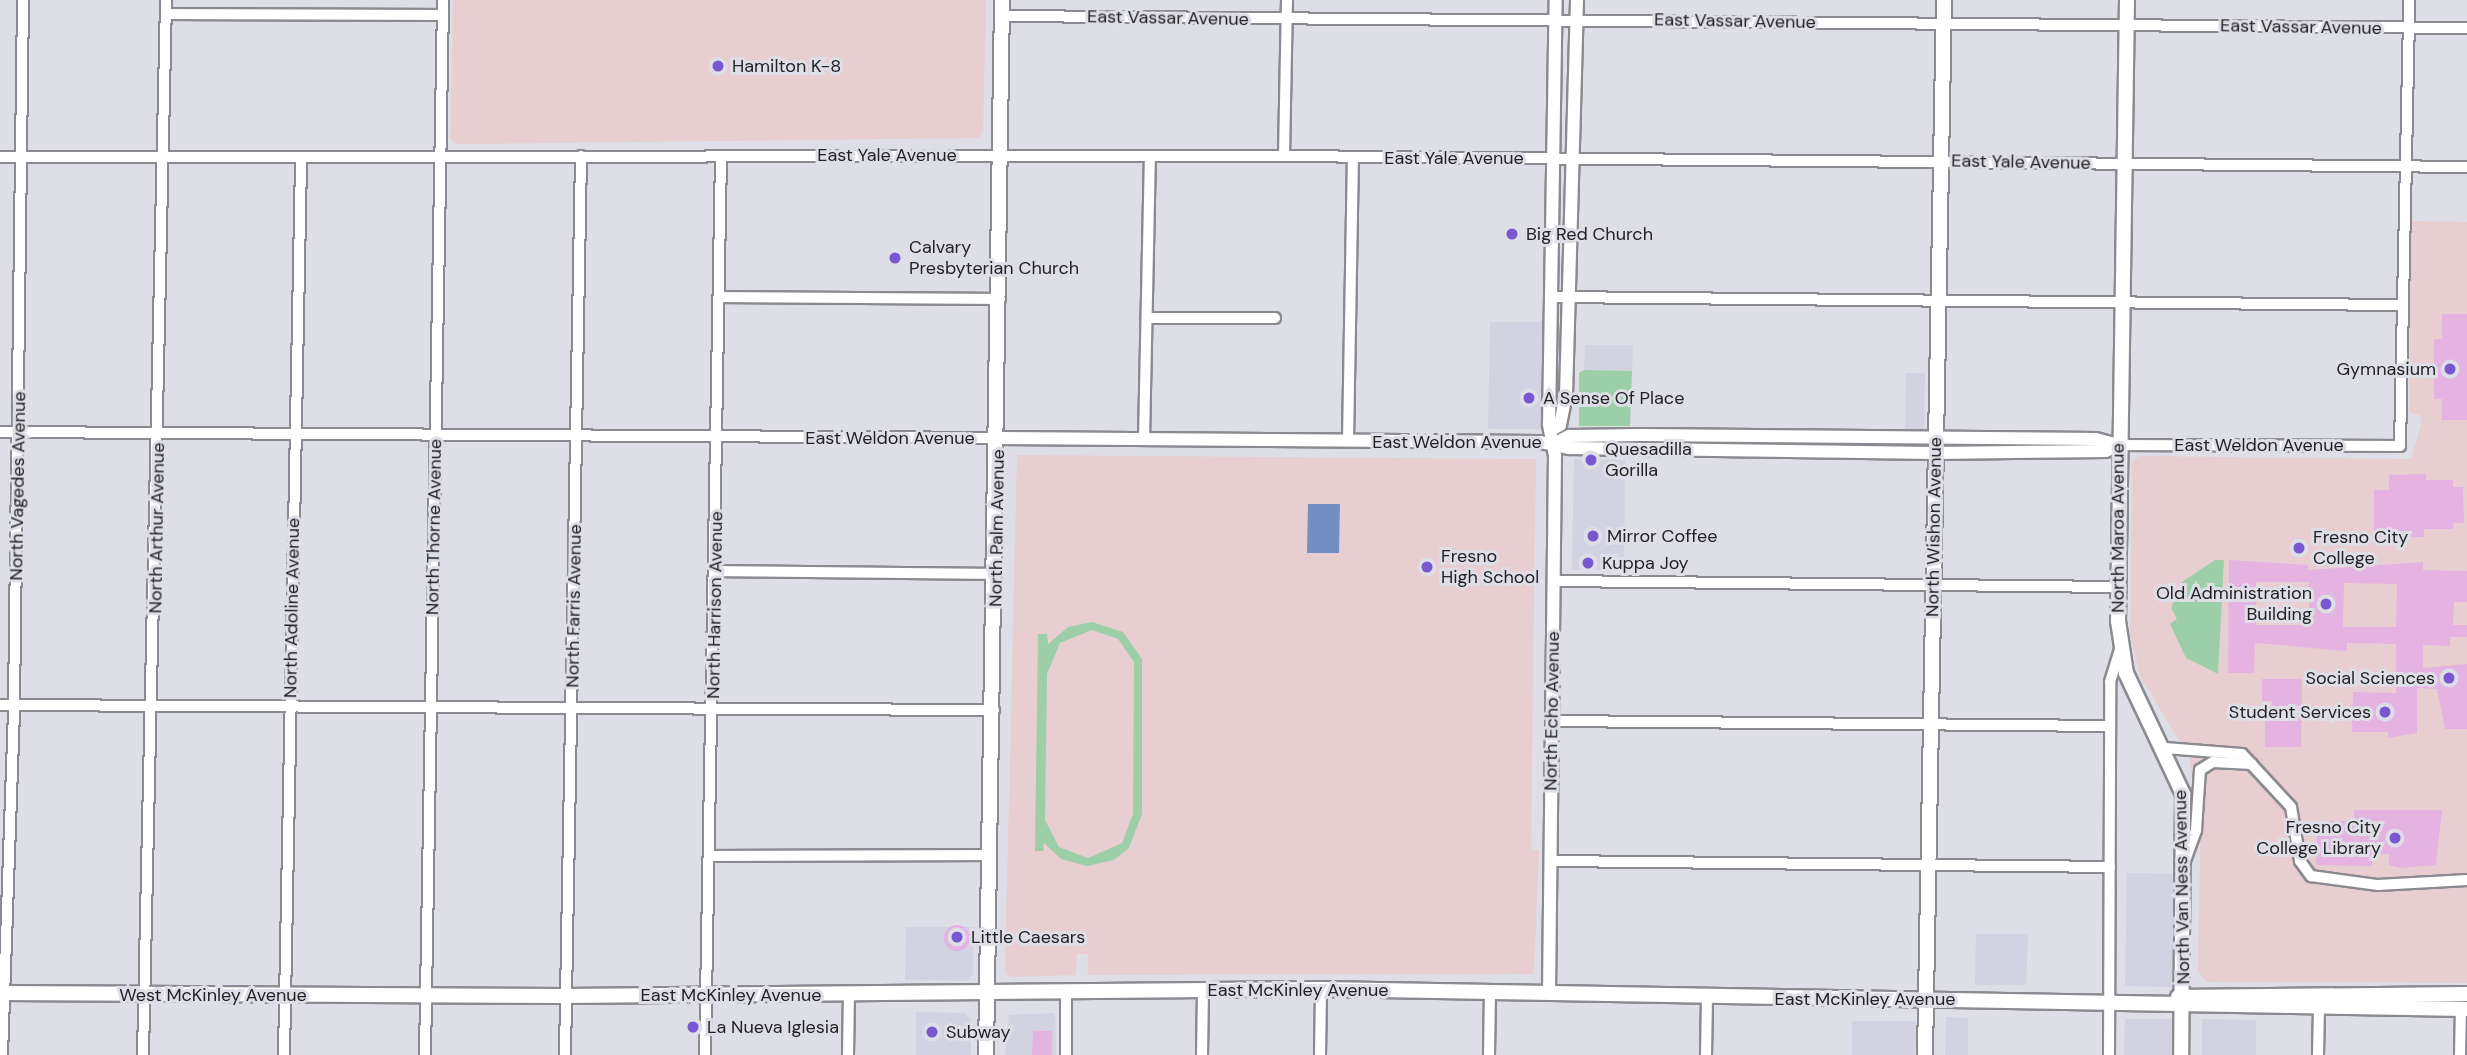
<!DOCTYPE html>
<style>
body{margin:0}
#map{position:relative;width:2467px;height:1055px;overflow:hidden;background:#dedee6;font-family:"DM Sans",sans-serif}
div>[style]{position:absolute}
.built>*{inset:0;background:#d2d2e1}
.education>*{inset:0;background:#e8ced1}
.green>*{inset:0;background:#9ccfa8}
.water>*{inset:0;background:#738ec2}
.building>*{inset:0;background:#e4b3e2}
.round{border-radius:50%}
.roads{filter:drop-shadow(2px 0 #8a8a90) drop-shadow(-2px 0 #8a8a90) drop-shadow(0 2px #8a8a90) drop-shadow(0 -2px #8a8a90)}
.minor>*{height:10px;margin:-5px;padding:0 5px;transform-origin:5px;border-radius:5px;background:#fff}
.tertiary>*{height:12px;margin:-6px;padding:0 6px;transform-origin:6px;border-radius:6px;background:#fff}
.secondary>*{height:14px;margin:-7px;padding:0 7px;transform-origin:7px;border-radius:7px;background:#fff}
.dots>*{width:19px;height:19px;translate:-50% -50%;box-sizing:border-box;border:4px solid #dedee6;border-radius:50%}
span{translate:-50% -50%;white-space:nowrap;text-align:center;line-height:1.15;-webkit-text-stroke:6px #dedee6;paint-order:stroke}
.street-label{font-size:18px;color:#222225}
.poi-label{font-size:18px;color:#222225}
.left{translate:0 -50%;text-align:left}
.right{translate:-100% -50%;text-align:right}
</style>
<div id="map">
<div class="built">
<div style="clip-path:polygon(1490px 322px,1543px 322px,1541px 429px,1488px 429px)"></div>
<div style="clip-path:polygon(1585px 345px,1633px 345px,1632px 371px,1584px 370px)"></div>
<div style="clip-path:polygon(1906px 373px,1925px 373px,1924px 430px,1905px 430px)"></div>
<div style="clip-path:polygon(1574px 459px,1625px 460px,1624px 570px,1572px 570px)"></div>
<div style="clip-path:polygon(2127px 873px,2180px 874px,2178px 987px,2125px 986px)"></div>
<div style="clip-path:polygon(906px 927px,974px 927px,973px 974px,967px 981px,905px 980px)"></div>
<div style="clip-path:polygon(1976px 934px,2028px 934px,2026px 985px,1975px 985px)"></div>
<div style="clip-path:polygon(916px 1012px,965px 1013px,971px 1020px,971px 1055px,916px 1055px)"></div>
<div style="clip-path:polygon(1055px 1013px,1056px 1055px,1005px 1055px,1009px 1015px)"></div>
<div style="clip-path:polygon(1946px 1017px,1968px 1018px,1968px 1055px,1945px 1055px)"></div>
<div style="clip-path:polygon(2125px 1019px,2176px 1019px,2176px 1055px,2124px 1055px)"></div>
<div style="clip-path:polygon(2202px 1019px,2256px 1020px,2256px 1055px,2202px 1055px)"></div>
<div style="clip-path:polygon(1852px 1021px,1916px 1021px,1915px 1055px,1852px 1055px)"></div>
</div>
<div class="education">
<div style="clip-path:polygon(453px 0,986px 0,983px 131px,979px 138px,456px 144px,450px 139px)"></div>
<div style="clip-path:polygon(2411px 221px,2467px 222px,2467px 983px,2207px 982px,2198px 972px,2201px 792px,2194px 789px,2189px 757px,2140px 676px,2130px 634px,2132px 461px,2139px 456px,2411px 459px,2421px 425px,2421px 416px,2409px 412px)"></div>
<div style="clip-path:polygon(1017px 455px,1536px 459px,1531px 850px,1539px 850px,1534px 974px,1088px 975px,1088px 954px,1077px 954px,1076px 975px,1010px 977px,1005px 971px)"></div>
</div>
<div class="green">
<div style="clip-path:polygon(1584px 370px,1632px 371px,1630px 426px,1579px 426px,1579px 373px)"></div>
<div style="clip-path:polygon(2215px 560px,2224px 560px,2218px 674px,2186px 658px,2170px 624px,2177px 619px,2171px 608px,2182px 582px)"></div>
<div style="clip-path:polygon(evenodd,1092px 622px,1123px 632px,1142px 659px,1142px 814px,1129px 848px,1114px 860px,1087px 866px,1061px 859px,1044px 843px,1043px 851px,1035px 851px,1038px 634px,1047px 634px,1048px 644px,1068px 627px,1092px 622px,1092px 630px,1118px 639px,1134px 662px,1133px 814px,1122px 843px,1088px 858px,1059px 847px,1045px 820px,1047px 674px,1060px 643px,1092px 630px)"></div>
</div>
<div class="water">
<div style="clip-path:polygon(1308px 504px,1340px 504px,1339px 553px,1307px 553px)"></div>
</div>
<div class="building">
<div style="clip-path:polygon(2442px 314px,2467px 314px,2467px 420px,2442px 420px,2442px 399px,2434px 399px,2434px 339px,2442px 339px)"></div>
<div style="clip-path:polygon(2426px 474px,2426px 480px,2453px 480px,2453px 487px,2463px 487px,2464px 523px,2453px 523px,2453px 529px,2424px 529px,2424px 537px,2374px 537px,2374px 490px,2389px 490px,2389px 475px)"></div>
<div style="clip-path:polygon(evenodd,2229px 560px,2308px 565px,2308px 570px,2423px 562px,2423px 570px,2467px 571px,2467px 602px,2454px 602px,2453px 625px,2467px 625px,2467px 637px,2450px 637px,2450px 646px,2423px 645px,2423px 668px,2467px 664px,2467px 729px,2445px 729px,2437px 689px,2417px 688px,2417px 733px,2388px 738px,2388px 732px,2352px 732px,2353px 692px,2396px 693px,2396px 644px,2347px 643px,2347px 651px,2255px 643px,2254px 673px,2228px 673px,2229px 560px,2256px 582px,2309px 582px,2309px 625px,2256px 625px,2256px 582px,2229px 560px,2344px 583px,2397px 584px,2396px 627px,2343px 627px,2344px 583px)"></div>
<div style="clip-path:polygon(2262px 679px,2302px 679px,2301px 747px,2265px 747px,2265px 715px,2272px 715px,2272px 701px,2262px 701px)"></div>
<div style="clip-path:polygon(2354px 810px,2442px 810px,2436px 865px,2401px 868px,2389px 865px,2389px 854px,2372px 854px,2372px 866px,2316px 865px,2317px 821px,2354px 821px)"></div>
<div class="round" style="left:944px;top:925px;width:26px;height:26px"></div>
<div style="clip-path:polygon(1033px 1031px,1052px 1031px,1052px 1055px,1032px 1055px)"></div>
</div>
<div class="roads">
<div class="minor">
<div style="left:166px;top:14px;width:276px;rotate:0.2deg"></div>
<div style="left:1002px;top:16px;width:1465px;rotate:0.47deg"></div>
<div style="left:1284px;top:156px;width:156px;rotate:-88.9deg"></div>
<div style="left:0;top:157px;width:1284px;rotate:-0.04deg"></div>
<div style="left:1284px;top:156px;width:1183px;rotate:0.53deg"></div>
<div style="left:719px;top:297px;width:281px;rotate:0.4deg"></div>
<div style="left:1551px;top:297px;width:850px;rotate:0.54deg"></div>
<div style="left:1148px;top:318px;width:127px"></div>
<div style="left:0;top:432px;width:998px;rotate:0.34deg"></div>
<div style="left:1144px;top:439px;width:282px;rotate:-88.8deg"></div>
<div style="left:1348px;top:441px;width:283px;rotate:-89deg"></div>
<div style="left:2118px;top:445px;width:282px;rotate:0.2deg"></div>
<div style="left:2400px;top:446px;width:446px;rotate:-88.8deg"></div>
<div style="left:715px;top:571px;width:281px;rotate:0.6deg"></div>
<div style="left:1554px;top:581px;width:563px;rotate:0.61deg"></div>
<div style="left:0;top:705px;width:994px;rotate:0.29deg"></div>
<div style="left:1552px;top:721px;width:558px;rotate:0.51deg"></div>
<div style="left:2165px;top:748px;width:77px;rotate:4.5deg"></div>
<div style="left:2242px;top:754px;width:72px;rotate:47.2deg"></div>
<div style="left:2291px;top:807px;width:55px;rotate:80.5deg"></div>
<div style="left:2300px;top:861px;width:19px;rotate:54deg"></div>
<div style="left:2311px;top:876px;width:68px;rotate:7.7deg"></div>
<div style="left:2378px;top:885px;width:89px;rotate:-3.2deg"></div>
<div style="left:710px;top:856px;width:281px;rotate:-0.2deg"></div>
<div style="left:2186px;top:858px;width:30px;rotate:-70deg"></div>
<div style="left:2196px;top:830px;width:60px;rotate:-86.2deg"></div>
<div style="left:2200px;top:770px;width:15px;rotate:-32deg"></div>
<div style="left:2213px;top:762px;width:39px;rotate:3deg"></div>
<div style="left:1551px;top:861px;width:559px;rotate:0.61deg"></div>
<div style="left:2px;top:1055px;width:350px;rotate:-88deg"></div>
<div style="left:14px;top:705px;width:705px;rotate:-89.27deg"></div>
<div style="left:143px;top:1055px;width:1055px;rotate:-88.75deg"></div>
<div style="left:284px;top:1055px;width:895px;rotate:-88.91deg"></div>
<div style="left:425px;top:1055px;width:1055px;rotate:-89.02deg"></div>
<div style="left:565px;top:1055px;width:899px;rotate:-88.98deg"></div>
<div style="left:705px;top:1055px;width:899px;rotate:-88.98deg"></div>
<div style="left:848px;top:1055px;width:61px;rotate:-89.1deg"></div>
<div style="left:1066px;top:1055px;width:62px;rotate:-90deg"></div>
<div style="left:1202px;top:1055px;width:65px;rotate:-89.1deg"></div>
<div style="left:1320px;top:1055px;width:66px;rotate:-89.1deg"></div>
<div style="left:1489px;top:1055px;width:64px;rotate:-89.1deg"></div>
<div style="left:1706px;top:1055px;width:57px;rotate:-89deg"></div>
<div style="left:2109px;top:1055px;width:373px;rotate:-89.8deg"></div>
<div style="left:2110px;top:682px;width:34px;rotate:-73deg"></div>
<div style="left:2318px;top:1055px;width:47px;rotate:-88.8deg"></div>
<div style="left:2460px;top:1055px;width:46px;rotate:-88.8deg"></div>
</div>
<div class="tertiary">
<div style="left:1553px;top:429px;width:8px;rotate:-30deg"></div>
<div style="left:1560px;top:425px;width:31px;rotate:-79deg"></div>
<div style="left:1566px;top:395px;width:395px;rotate:-88.4deg"></div>
<div style="left:999px;top:438px;width:541px;rotate:0.42deg"></div>
<div style="left:1540px;top:442px;width:30px;rotate:12deg"></div>
<div style="left:1569px;top:448px;width:366px;rotate:0.8deg"></div>
<div style="left:1935px;top:453px;width:171px;rotate:-0.7deg"></div>
<div style="left:2106px;top:451px;width:13px;rotate:-27deg"></div>
<div style="left:1555px;top:443px;width:16px;rotate:-27deg"></div>
<div style="left:1569px;top:436px;width:72px;rotate:-0.8deg"></div>
<div style="left:1641px;top:435px;width:455px;rotate:0.5deg"></div>
<div style="left:2096px;top:439px;width:23px;rotate:15deg"></div>
<div style="left:1549px;top:992px;width:536px;rotate:-89.36deg"></div>
<div style="left:1555px;top:456px;width:33px;rotate:-101deg"></div>
<div style="left:1549px;top:424px;width:424px;rotate:-89.1deg"></div>
</div>
<div class="secondary">
<div style="left:2127px;top:0;width:621px;rotate:90.83deg"></div>
<div style="left:2118px;top:621px;width:53px;rotate:81.3deg"></div>
<div style="left:2126px;top:673px;width:134px;rotate:64.8deg"></div>
<div style="left:2183px;top:794px;width:261px;rotate:90.4deg"></div>
<div style="left:0;top:993px;width:565px;rotate:0.3deg"></div>
<div style="left:565px;top:996px;width:756px;rotate:-0.53deg"></div>
<div style="left:1321px;top:989px;width:1146px;rotate:1deg"></div>
<div style="left:2178px;top:997px;width:289px;rotate:-0.6deg"></div>
<div style="left:986px;top:1055px;width:1055px;rotate:-89.13deg"></div>
<div style="left:1925px;top:1055px;width:1055px;rotate:-88.97deg"></div>
</div>
</div>
<div class="dots">
<div style="left:718px;top:66px;background:#7857d1"></div>
<div style="left:1512px;top:234px;background:#7857d1"></div>
<div style="left:895px;top:258px;background:#7857d1"></div>
<div style="left:2450px;top:369px;background:#7857d1"></div>
<div style="left:1529px;top:398px;background:#7857d1"></div>
<div style="left:1591px;top:460px;background:#7857d1"></div>
<div style="left:1593px;top:536px;background:#7857d1"></div>
<div style="left:2299px;top:548px;background:#7857d1"></div>
<div style="left:1588px;top:563px;background:#7857d1"></div>
<div style="left:1427px;top:567px;background:#7857d1"></div>
<div style="left:2326px;top:604px;background:#7857d1"></div>
<div style="left:2449px;top:678px;background:#7857d1"></div>
<div style="left:2385px;top:712px;background:#7857d1"></div>
<div style="left:2395px;top:838px;background:#7857d1"></div>
<div style="left:957px;top:937px;background:#7857d1"></div>
<div style="left:693px;top:1027px;background:#7857d1"></div>
<div style="left:932px;top:1032px;background:#7857d1"></div>
</div>
<div class="street-label">
<span style="left:1168px;top:18px;rotate:1deg">East Vassar Avenue</span>
<span style="left:1735px;top:21px;rotate:1deg">East Vassar Avenue</span>
<span style="left:2301px;top:27px;rotate:1deg">East Vassar Avenue</span>
<span style="left:887px;top:155px">East Yale Avenue</span>
<span style="left:1454px;top:158px">East Yale Avenue</span>
<span style="left:2021px;top:162px;rotate:1deg">East Yale Avenue</span>
<span style="left:890px;top:438px">East Weldon Avenue</span>
<span style="left:1457px;top:442px">East Weldon Avenue</span>
<span style="left:2259px;top:445px">East Weldon Avenue</span>
<span style="left:18px;top:486px;rotate:-89deg">North Vagedes Avenue</span>
<span style="left:434px;top:527px;rotate:-89deg">North Thorne Avenue</span>
<span style="left:1934px;top:527px;rotate:-89deg">North Wishon Avenue</span>
<span style="left:157px;top:528px;rotate:-89deg">North Arthur Avenue</span>
<span style="left:997px;top:528px;rotate:-89deg">North Palm Avenue</span>
<span style="left:2118px;top:528px;rotate:-90deg">North Maroa Avenue</span>
<span style="left:715px;top:605px;rotate:-89deg">North Harrison Avenue</span>
<span style="left:574px;top:606px;rotate:-89deg">North Farris Avenue</span>
<span style="left:292px;top:608px;rotate:-89deg">North Adoline Avenue</span>
<span style="left:1552px;top:711px;rotate:-89deg">North Echo Avenue</span>
<span style="left:2182px;top:887px;rotate:-91deg">North Van Ness Avenue</span>
<span style="left:1298px;top:990px">East McKinley Avenue</span>
<span style="left:213px;top:995px">West McKinley Avenue</span>
<span style="left:731px;top:995px">East McKinley Avenue</span>
<span style="left:1865px;top:999px">East McKinley Avenue</span>
</div>
<div class="poi-label">
<span class="left" style="left:732px;top:66px">Hamilton K-8</span>
<span class="left" style="left:1526px;top:234px">Big Red Church</span>
<span class="left" style="left:909px;top:258px">Calvary<br>Presbyterian Church</span>
<span class="right" style="left:2436px;top:369px">Gymnasium</span>
<span class="left" style="left:1543px;top:398px">A Sense Of Place</span>
<span class="left" style="left:1605px;top:460px">Quesadilla<br>Gorilla</span>
<span class="left" style="left:1607px;top:536px">Mirror Coffee</span>
<span class="left" style="left:2313px;top:548px">Fresno City<br>College</span>
<span class="left" style="left:1441px;top:567px">Fresno<br>High School</span>
<span class="left" style="left:1602px;top:563px">Kuppa Joy</span>
<span class="right" style="left:2312px;top:604px">Old Administration<br>Building</span>
<span class="right" style="left:2435px;top:678px">Social Sciences</span>
<span class="right" style="left:2371px;top:712px">Student Services</span>
<span class="right" style="left:2381px;top:838px">Fresno City<br>College Library</span>
<span class="left" style="left:971px;top:937px">Little Caesars</span>
<span class="left" style="left:707px;top:1027px">La Nueva Iglesia</span>
<span class="left" style="left:946px;top:1032px">Subway</span>
</div>
</div>
